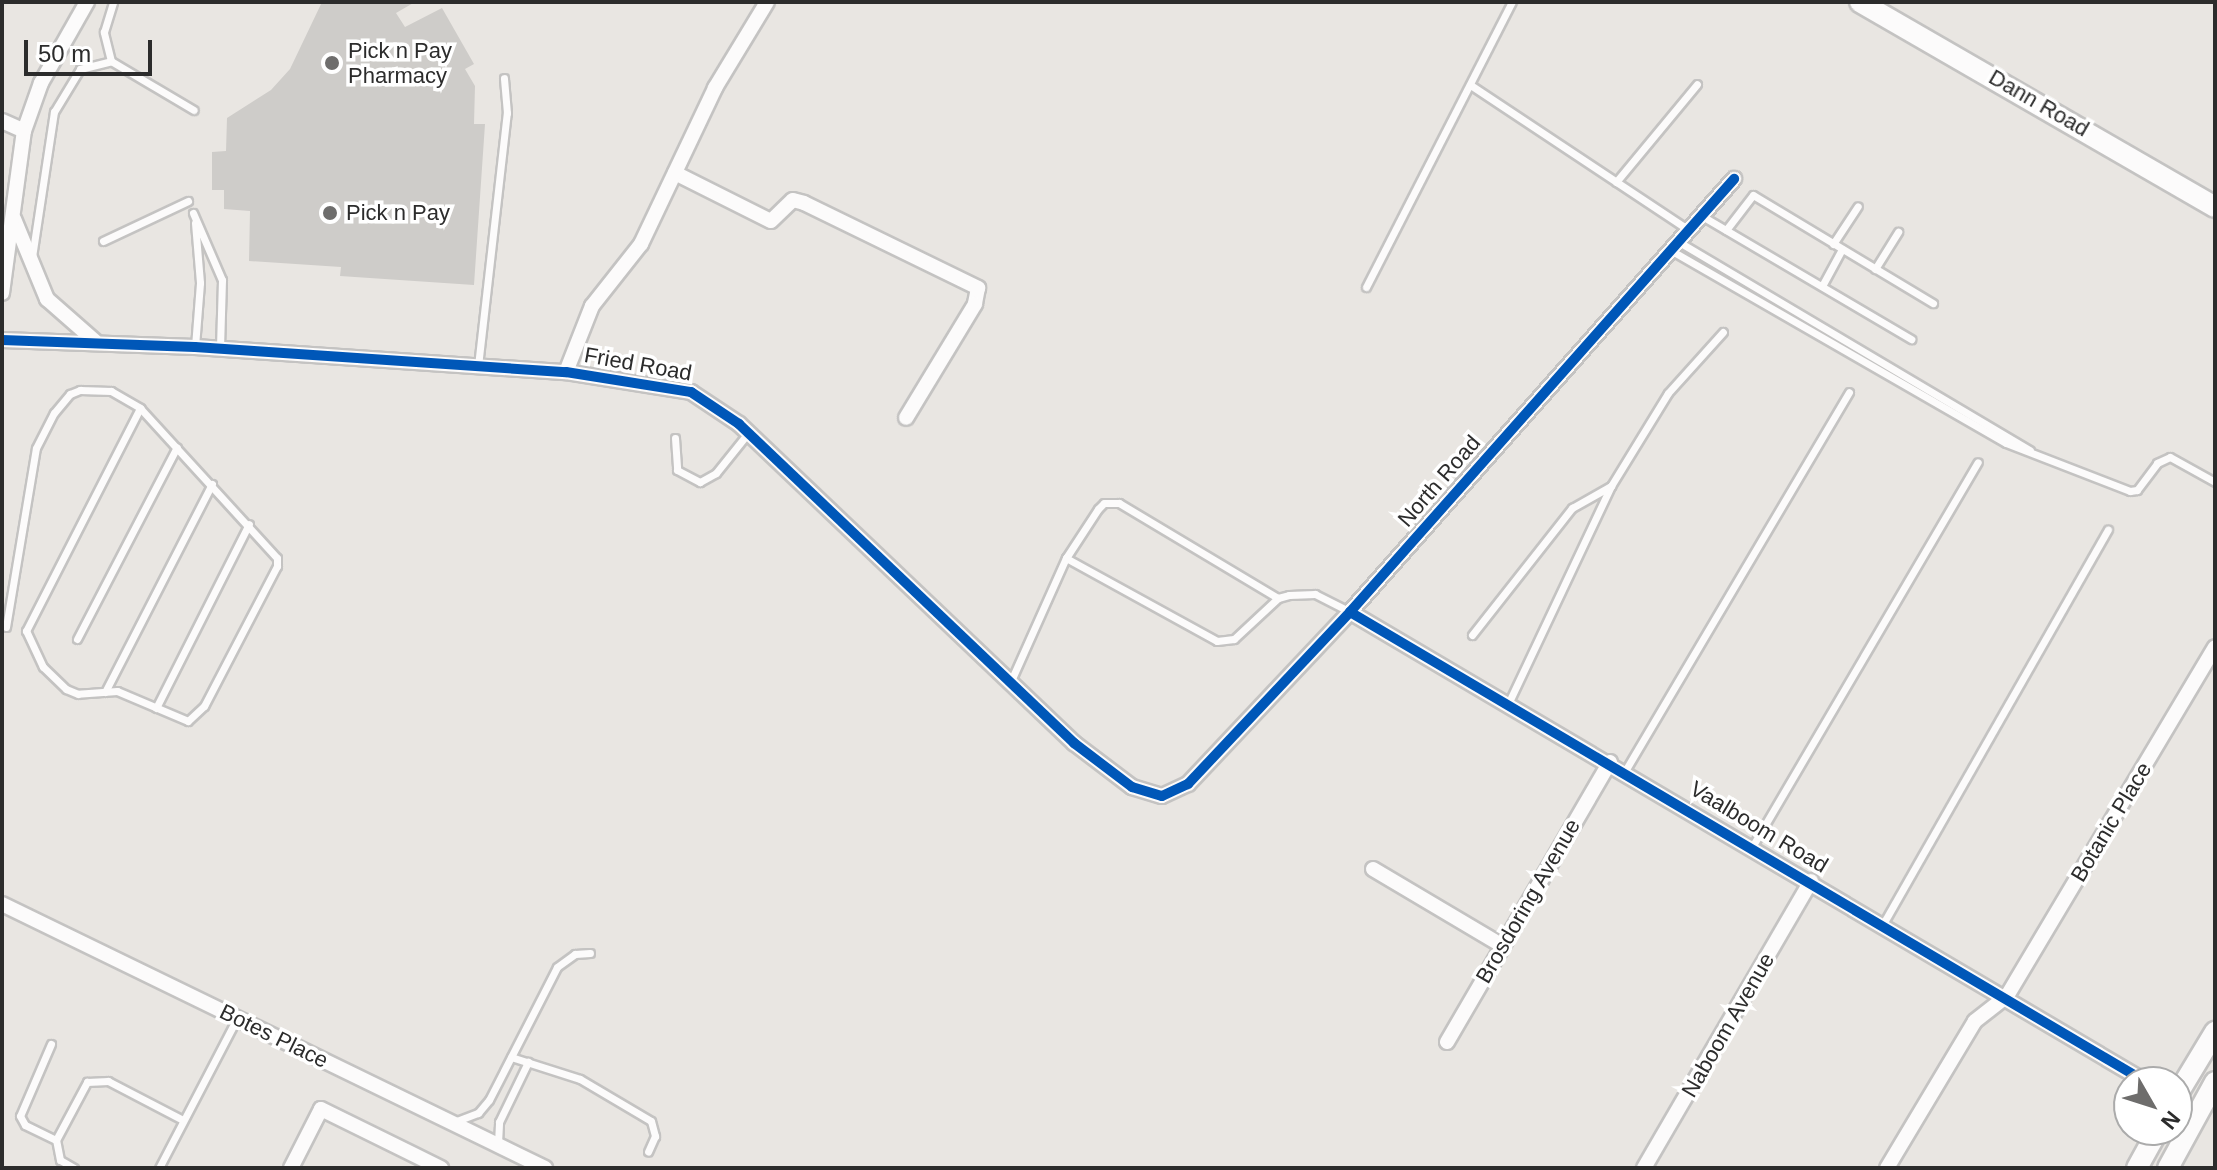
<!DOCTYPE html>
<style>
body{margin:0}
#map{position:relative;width:2217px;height:1170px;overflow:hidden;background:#e9e6e2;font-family:Helvetica,sans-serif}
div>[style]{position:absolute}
.building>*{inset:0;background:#ceccc9}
.roads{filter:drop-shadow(2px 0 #c4c3c2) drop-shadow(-2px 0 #c4c3c2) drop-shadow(0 2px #c4c3c2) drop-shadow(0 -2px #c4c3c2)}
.lane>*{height:7px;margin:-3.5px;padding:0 3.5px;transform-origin:3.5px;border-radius:3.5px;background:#fcfbfb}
.street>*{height:14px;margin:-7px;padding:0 7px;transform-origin:7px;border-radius:7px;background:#fcfbfb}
.secondary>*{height:20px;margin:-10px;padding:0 10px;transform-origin:10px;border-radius:10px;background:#fcfbfb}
.cycleway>*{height:10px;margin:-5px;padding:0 5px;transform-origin:5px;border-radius:5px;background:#0057b8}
.dots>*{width:22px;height:22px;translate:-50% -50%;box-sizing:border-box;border:4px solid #fff;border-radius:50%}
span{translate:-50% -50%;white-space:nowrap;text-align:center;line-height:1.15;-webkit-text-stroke:7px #fff;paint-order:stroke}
.poi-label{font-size:22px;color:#2c2c2c}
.left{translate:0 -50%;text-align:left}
.street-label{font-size:22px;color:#2c2c2c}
.frame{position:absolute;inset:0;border:4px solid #2c2c2c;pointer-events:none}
.north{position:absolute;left:2113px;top:1066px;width:80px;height:80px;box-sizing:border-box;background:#fff;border:2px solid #ababab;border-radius:50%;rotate:129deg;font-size:22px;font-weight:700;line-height:32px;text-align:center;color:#2c2c2c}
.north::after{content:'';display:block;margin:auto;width:28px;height:36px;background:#6e6d6c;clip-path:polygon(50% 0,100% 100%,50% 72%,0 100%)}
.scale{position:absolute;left:24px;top:40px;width:128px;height:36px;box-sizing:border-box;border:4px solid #2c2c2c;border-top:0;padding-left:10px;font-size:24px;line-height:28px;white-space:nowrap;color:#2c2c2c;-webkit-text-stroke:6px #fff;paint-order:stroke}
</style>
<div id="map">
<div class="building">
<div style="clip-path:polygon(322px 2px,415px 2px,396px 13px,405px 27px,442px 8px,474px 64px,465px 69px,475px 86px,474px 124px,485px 124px,474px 285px,340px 276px,341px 267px,249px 261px,250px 211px,224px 209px,224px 190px,212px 190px,212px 152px,226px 151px,227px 118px,271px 90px,290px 69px)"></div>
</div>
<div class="roads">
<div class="lane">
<div style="left:111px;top:61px;width:30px;rotate:-104deg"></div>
<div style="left:104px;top:32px;width:31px;rotate:-73deg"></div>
<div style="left:1472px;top:86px;width:258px;rotate:33.6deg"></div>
<div style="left:1616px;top:182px;width:127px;rotate:-50.4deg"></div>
<div style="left:193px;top:213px;width:73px;rotate:66.6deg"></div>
<div style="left:222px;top:280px;width:68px;rotate:91.7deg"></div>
<div style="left:1702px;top:216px;width:243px;rotate:30.5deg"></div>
<div style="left:195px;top:223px;width:60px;rotate:85.2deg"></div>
<div style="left:200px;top:283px;width:64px;rotate:94.5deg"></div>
<div style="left:1726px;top:230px;width:44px;rotate:-52.4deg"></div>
<div style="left:1753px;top:195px;width:210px;rotate:31deg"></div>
<div style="left:103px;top:241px;width:94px;rotate:-25.2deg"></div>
<div style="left:1679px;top:242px;width:408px;rotate:30.7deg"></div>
<div style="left:1833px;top:244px;width:45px;rotate:-56.7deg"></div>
<div style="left:1672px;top:251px;width:385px;rotate:29.9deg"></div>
<div style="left:2006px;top:443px;width:133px;rotate:21.2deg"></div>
<div style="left:2130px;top:491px;width:7px;rotate:-8deg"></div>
<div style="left:2137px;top:490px;width:34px;rotate:-53deg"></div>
<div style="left:2157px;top:463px;width:14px;rotate:-25deg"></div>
<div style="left:2170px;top:457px;width:51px;rotate:29.1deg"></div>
<div style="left:32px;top:257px;width:147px;rotate:-81.4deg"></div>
<div style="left:54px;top:112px;width:50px;rotate:-58.8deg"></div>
<div style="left:80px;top:69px;width:32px;rotate:-14deg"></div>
<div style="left:111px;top:61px;width:96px;rotate:30.6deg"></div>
<div style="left:1875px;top:269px;width:44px;rotate:-58.1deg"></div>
<div style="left:1822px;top:286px;width:42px;rotate:-61.6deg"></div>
<div style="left:1366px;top:287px;width:320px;rotate:-62.9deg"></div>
<div style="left:478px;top:366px;width:255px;rotate:-83.5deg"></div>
<div style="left:507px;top:113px;width:35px;rotate:-95deg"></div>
<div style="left:675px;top:438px;width:32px;rotate:86deg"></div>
<div style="left:677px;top:470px;width:26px;rotate:28deg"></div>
<div style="left:700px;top:482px;width:18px;rotate:-29deg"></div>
<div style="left:716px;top:473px;width:51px;rotate:-51.3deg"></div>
<div style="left:1066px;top:558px;width:59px;rotate:-56.9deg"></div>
<div style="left:1098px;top:509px;width:8px;rotate:-45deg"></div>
<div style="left:1104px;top:503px;width:15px"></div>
<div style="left:1119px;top:503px;width:185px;rotate:30.9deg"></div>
<div style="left:6px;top:627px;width:181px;rotate:-80.5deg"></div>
<div style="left:36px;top:448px;width:39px;rotate:-63deg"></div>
<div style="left:54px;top:413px;width:25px;rotate:-50deg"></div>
<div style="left:70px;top:394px;width:11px;rotate:-22deg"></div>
<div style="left:80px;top:390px;width:31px;rotate:2deg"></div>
<div style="left:111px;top:391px;width:34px;rotate:30deg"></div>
<div style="left:140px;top:408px;width:203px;rotate:47.6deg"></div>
<div style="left:277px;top:558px;width:8px;rotate:90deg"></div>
<div style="left:277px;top:566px;width:158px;rotate:117.5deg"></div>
<div style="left:204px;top:706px;width:22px;rotate:137deg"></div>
<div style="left:188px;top:721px;width:77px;rotate:-157.1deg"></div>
<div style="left:117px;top:691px;width:39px;rotate:176deg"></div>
<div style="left:78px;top:694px;width:13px;rotate:-157deg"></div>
<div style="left:66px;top:689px;width:32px;rotate:-136deg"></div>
<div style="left:43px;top:667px;width:40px;rotate:-115deg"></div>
<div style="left:26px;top:631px;width:250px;rotate:-62.9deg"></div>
<div style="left:1472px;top:635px;width:162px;rotate:-51.8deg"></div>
<div style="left:1572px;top:508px;width:45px;rotate:-29.4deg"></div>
<div style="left:77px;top:639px;width:216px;rotate:-62.5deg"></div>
<div style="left:1010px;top:683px;width:137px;rotate:-65.9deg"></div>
<div style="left:1066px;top:558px;width:172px;rotate:28.8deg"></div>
<div style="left:1217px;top:641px;width:17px;rotate:-7deg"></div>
<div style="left:1234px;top:639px;width:60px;rotate:-43deg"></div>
<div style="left:1278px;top:598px;width:11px;rotate:-15deg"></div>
<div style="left:1289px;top:595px;width:26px;rotate:-2deg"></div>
<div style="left:1315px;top:594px;width:39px;rotate:27deg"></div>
<div style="left:105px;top:692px;width:234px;rotate:-62.8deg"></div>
<div style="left:1508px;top:704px;width:241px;rotate:-64.7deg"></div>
<div style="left:1611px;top:486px;width:109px;rotate:-58.5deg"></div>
<div style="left:1668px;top:393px;width:82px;rotate:-48deg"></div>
<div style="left:156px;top:708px;width:206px;rotate:-63.2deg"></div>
<div style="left:1625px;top:771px;width:440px;rotate:-59.4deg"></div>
<div style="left:1752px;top:847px;width:446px;rotate:-59.6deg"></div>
<div style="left:1883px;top:924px;width:454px;rotate:-60.3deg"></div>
<div style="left:51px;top:1044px;width:78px;rotate:113.3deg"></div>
<div style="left:20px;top:1116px;width:10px;rotate:61deg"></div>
<div style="left:25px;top:1125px;width:34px;rotate:26deg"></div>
<div style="left:511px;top:1057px;width:72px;rotate:17.7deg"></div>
<div style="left:580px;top:1079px;width:82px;rotate:30.6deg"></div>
<div style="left:651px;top:1121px;width:16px;rotate:75deg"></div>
<div style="left:655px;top:1136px;width:17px;rotate:114deg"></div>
<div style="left:454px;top:1122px;width:26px;rotate:-21deg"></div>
<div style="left:478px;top:1113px;width:17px;rotate:-50deg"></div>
<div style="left:489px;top:1100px;width:149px;rotate:-62.9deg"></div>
<div style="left:557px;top:967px;width:22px;rotate:-36deg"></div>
<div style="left:575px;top:954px;width:15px;rotate:-4deg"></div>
<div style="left:498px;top:1143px;width:21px;rotate:-87deg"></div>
<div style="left:499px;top:1122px;width:67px;rotate:-64.2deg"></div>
<div style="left:74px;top:1168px;width:16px;rotate:-150deg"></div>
<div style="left:60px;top:1160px;width:20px;rotate:-101deg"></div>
<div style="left:56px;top:1140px;width:66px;rotate:-61.9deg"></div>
<div style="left:87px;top:1082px;width:21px;rotate:-3deg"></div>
<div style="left:108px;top:1081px;width:82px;rotate:27.5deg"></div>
<div style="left:159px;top:1168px;width:169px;rotate:-62.5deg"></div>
</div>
<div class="street">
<div style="left:2px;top:121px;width:24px;rotate:24deg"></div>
<div style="left:675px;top:173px;width:107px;rotate:26.6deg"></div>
<div style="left:771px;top:221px;width:30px;rotate:-44deg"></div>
<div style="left:793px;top:200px;width:11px;rotate:15deg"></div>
<div style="left:804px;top:203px;width:194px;rotate:26deg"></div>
<div style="left:978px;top:288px;width:16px;rotate:101deg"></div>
<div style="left:975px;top:304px;width:133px;rotate:121.2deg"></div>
<div style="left:14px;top:219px;width:87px;rotate:67.6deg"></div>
<div style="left:47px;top:299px;width:64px;rotate:41.2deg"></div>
<div style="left:2px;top:293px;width:163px;rotate:-82.3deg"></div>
<div style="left:24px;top:131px;width:51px;rotate:-70.5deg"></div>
<div style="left:41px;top:83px;width:93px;rotate:-60.4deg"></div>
<div style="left:2px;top:340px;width:193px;rotate:2.1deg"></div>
<div style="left:195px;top:347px;width:372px;rotate:3.9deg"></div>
<div style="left:566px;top:372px;width:127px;rotate:9.1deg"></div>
<div style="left:691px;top:392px;width:58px;rotate:33.7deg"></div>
<div style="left:739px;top:424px;width:463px;rotate:43.6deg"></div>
<div style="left:1074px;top:743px;width:73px;rotate:37.2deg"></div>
<div style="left:1132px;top:787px;width:31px;rotate:17deg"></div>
<div style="left:1162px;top:796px;width:29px;rotate:-25deg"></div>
<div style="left:1188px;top:784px;width:236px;rotate:-46.7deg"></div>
<div style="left:1350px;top:612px;width:579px;rotate:-48.43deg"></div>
<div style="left:566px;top:372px;width:71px;rotate:-68.5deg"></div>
<div style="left:592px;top:306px;width:79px;rotate:-51.7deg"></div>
<div style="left:641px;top:244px;width:173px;rotate:-64.6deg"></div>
<div style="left:715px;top:88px;width:100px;rotate:-58.8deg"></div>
<div style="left:1350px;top:612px;width:924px;rotate:30.56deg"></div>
<div style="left:1373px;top:869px;width:149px;rotate:30.7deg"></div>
<div style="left:2px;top:904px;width:604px;rotate:25.93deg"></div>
<div style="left:2007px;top:996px;width:406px;rotate:-59.2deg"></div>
<div style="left:1447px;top:1042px;width:324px;rotate:-59.8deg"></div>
<div style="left:291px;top:1168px;width:66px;rotate:-63deg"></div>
<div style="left:321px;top:1109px;width:134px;rotate:26.2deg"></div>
<div style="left:1644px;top:1168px;width:332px;rotate:-59.8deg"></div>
<div style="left:1887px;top:1168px;width:171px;rotate:-59.1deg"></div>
<div style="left:1975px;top:1021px;width:41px;rotate:-38deg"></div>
</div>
<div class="secondary">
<div style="left:1860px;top:2px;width:410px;rotate:30deg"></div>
<div style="left:2177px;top:1095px;width:74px;rotate:-58.9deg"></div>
<div style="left:2137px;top:1168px;width:43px;rotate:-61.1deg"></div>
<div style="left:2168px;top:1168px;width:98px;rotate:-61.3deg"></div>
</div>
</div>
<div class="cycleway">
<div style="left:2px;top:340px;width:193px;rotate:2.1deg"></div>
<div style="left:195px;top:347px;width:372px;rotate:3.9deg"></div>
<div style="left:566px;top:372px;width:127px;rotate:9.1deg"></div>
<div style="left:691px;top:392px;width:58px;rotate:33.7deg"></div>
<div style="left:739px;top:424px;width:463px;rotate:43.6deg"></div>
<div style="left:1074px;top:743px;width:73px;rotate:37.2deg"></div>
<div style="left:1132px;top:787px;width:31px;rotate:17deg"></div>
<div style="left:1162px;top:796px;width:29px;rotate:-25deg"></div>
<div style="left:1188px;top:784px;width:236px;rotate:-46.7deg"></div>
<div style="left:1350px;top:612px;width:579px;rotate:-48.43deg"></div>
<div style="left:1350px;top:612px;width:924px;rotate:30.56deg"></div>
</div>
<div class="dots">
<div style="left:332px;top:63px;background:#6e6d6c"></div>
<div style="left:330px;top:213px;background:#6e6d6c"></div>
</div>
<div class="poi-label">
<span class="left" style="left:348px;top:63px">Pick n Pay<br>Pharmacy</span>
<span class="left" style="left:346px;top:213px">Pick n Pay</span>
</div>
<div class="street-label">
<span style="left:2039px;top:103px;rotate:30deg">Dann Road</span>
<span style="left:638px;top:364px;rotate:10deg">Fried Road</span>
<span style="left:1439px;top:481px;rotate:-49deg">North Road</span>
<span style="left:2111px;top:822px;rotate:-59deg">Botanic Place</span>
<span style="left:1759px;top:827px;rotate:31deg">Vaalboom Road</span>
<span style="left:1528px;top:901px;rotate:-60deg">Brosdoring Avenue</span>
<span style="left:1728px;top:1025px;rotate:-60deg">Naboom Avenue</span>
<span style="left:274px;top:1036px;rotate:26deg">Botes Place</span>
</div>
<div class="frame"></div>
<div class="north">N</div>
<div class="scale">50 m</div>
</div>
